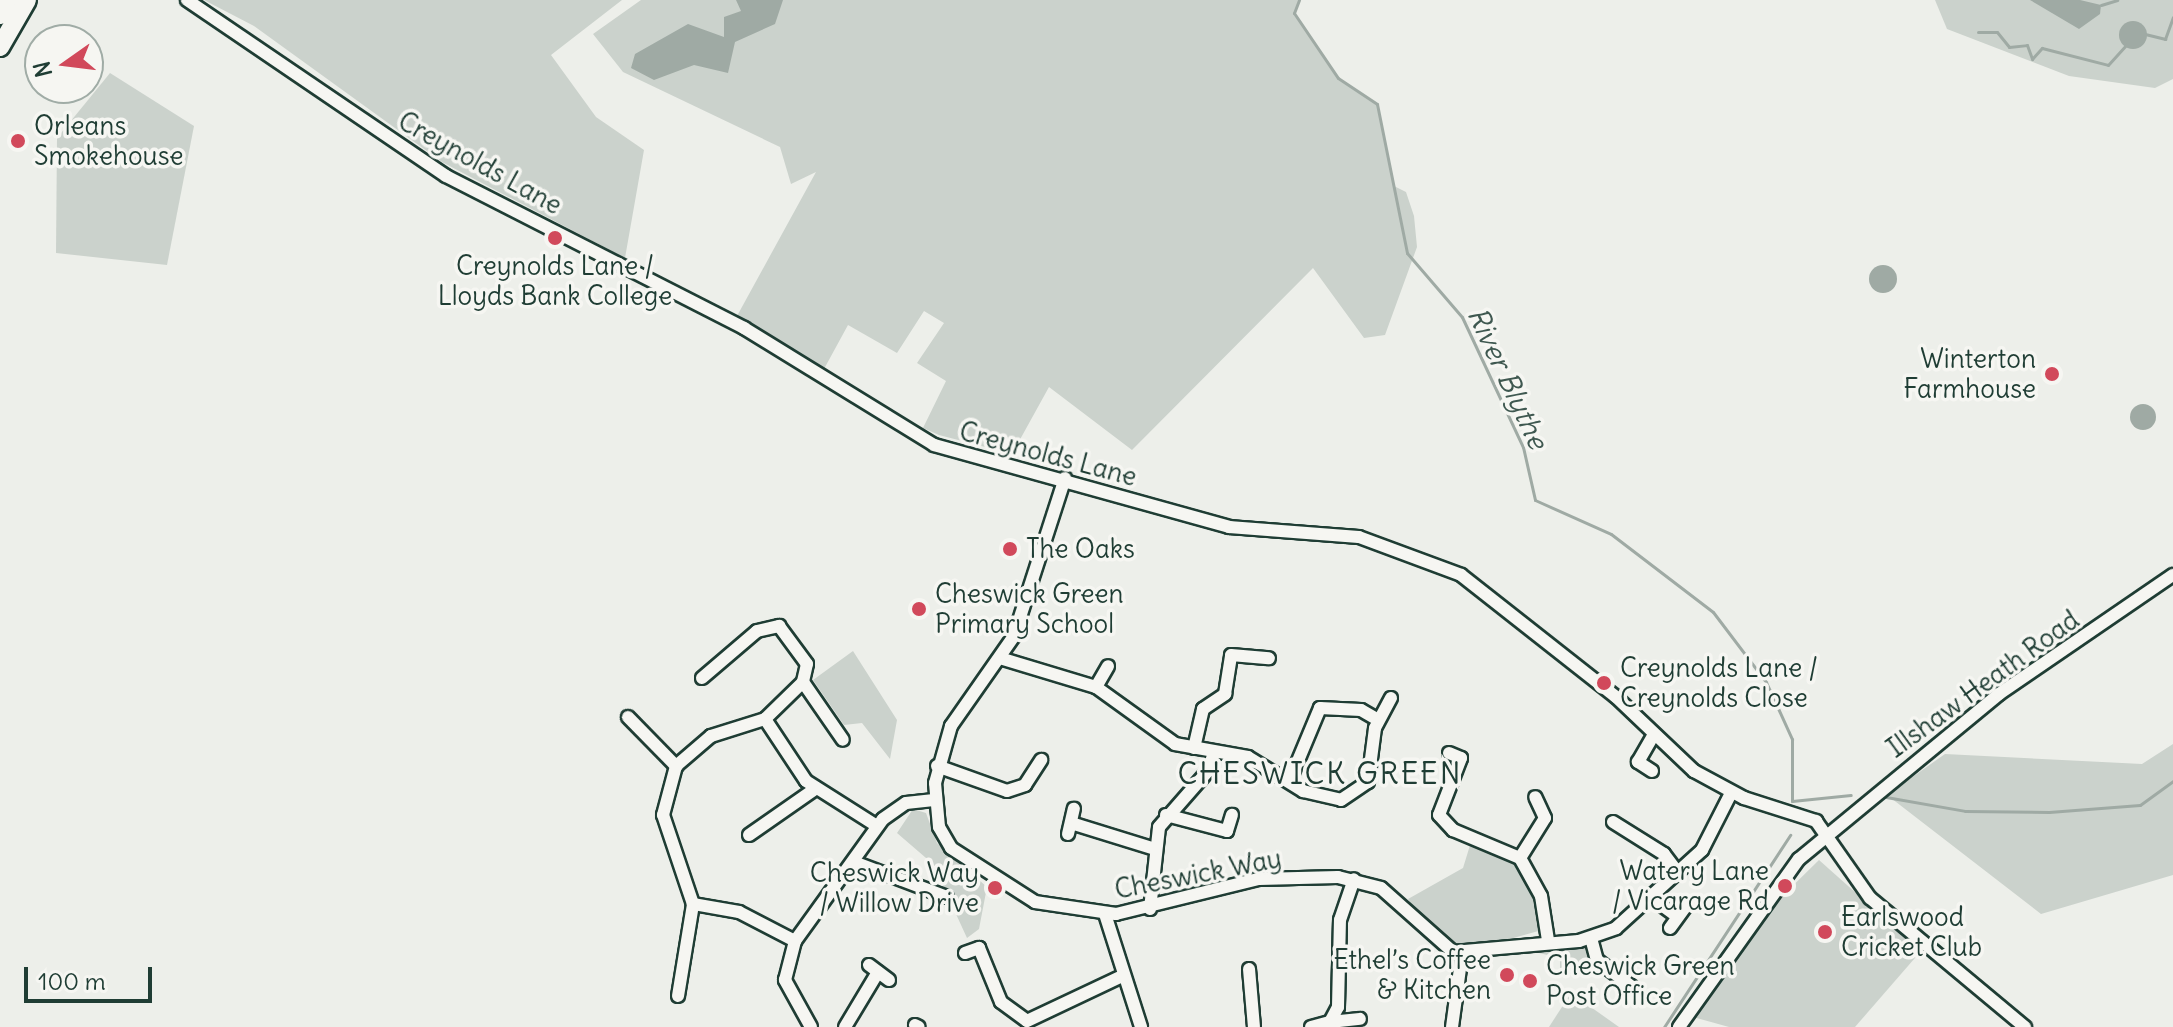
<!DOCTYPE html>
<meta charset="utf-8">
<style>
body{margin:0}
#map{position:relative;width:2173px;height:1027px;overflow:hidden;background:#edefea;font-family:Delius,sans-serif}
div>[style]{position:absolute}
.green>*{inset:0;background:#cbd2cc}
.water>*{inset:0;background:#9faaa4}
.round{border-radius:50%}
.stream>*{height:3px;margin:-1.5px;padding:0 1.5px;transform-origin:1.5px;border-radius:1.5px;background:#9faaa4}
.roads{filter:drop-shadow(2px 0 #1f3d34) drop-shadow(-2px 0 #1f3d34) drop-shadow(0 2px #1f3d34) drop-shadow(0 -2px #1f3d34)}
.minor>*{height:12px;margin:-6px;padding:0 6px;transform-origin:6px;border-radius:6px;background:#f6f6f2}
.highway>*{height:18px;margin:-9px;padding:0 9px;transform-origin:9px;border-radius:9px;background:#f6f6f2}
.dots>*{width:22px;height:22px;translate:-50% -50%;box-sizing:border-box;border:4px solid #f6f6f2;border-radius:50%}
span{translate:-50% -50%;white-space:nowrap;text-align:center;line-height:1.15;-webkit-text-stroke:7px #f6f6f2;paint-order:stroke}
.poi-label{font-size:26px;color:#1f3d34}
.left{translate:0 -50%;text-align:left}
.right{translate:-100% -50%;text-align:right}
.street-label{font-size:26px;color:#1f3d34}
.water-label{font-size:28px;color:#3f5850;font-style:italic}
.quarter-label{font-size:30px;color:#1f3d34;letter-spacing:2px}
.north{position:absolute;left:24px;top:24px;width:80px;height:80px;box-sizing:border-box;background:#f6f6f2;border:2px solid #a0aca6;border-radius:50%;rotate:256deg;font-size:22px;font-weight:700;line-height:32px;text-align:center;color:#1f3d34}
.north::after{content:'';display:block;margin:auto;width:28px;height:36px;background:#d1495b;clip-path:polygon(50% 0,100% 100%,50% 72%,0 100%)}
.scale{position:absolute;left:24px;top:967px;width:128px;height:36px;box-sizing:border-box;border:4px solid #1f3d34;border-top:0;padding-left:10px;font-size:24px;line-height:28px;white-space:nowrap;color:#1f3d34;-webkit-text-stroke:6px #f6f6f2;paint-order:stroke}
</style>
<div id="map">
<div class="green">
<div style="clip-path:polygon(204px 0,622px 0,551px 55px,596px 117px,644px 150px,625px 258px,442px 162px,254px 26px)"></div>
<div style="clip-path:polygon(641px 0,1299px 0,1294px 13px,1338px 78px,1377px 104px,1394px 186px,1406px 192px,1414px 216px,1417px 247px,1385px 335px,1364px 338px,1313px 268px,1132px 450px,1049px 387px,1012px 454px,939px 435px,923px 428px,946px 381px,917px 363px,944px 323px,924px 311px,897px 353px,848px 325px,824px 369px,737px 316px,816px 172px,791px 184px,780px 147px,623px 72px,593px 34px)"></div>
<div style="clip-path:polygon(1935px 0,2173px 0,2173px 79px,2155px 88px,2069px 76px,1947px 29px)"></div>
<div style="clip-path:polygon(110px 73px,194px 126px,167px 265px,56px 253px,57px 138px)"></div>
<div style="clip-path:polygon(853px 651px,897px 720px,890px 759px,862px 723px,844px 725px,813px 680px)"></div>
<div style="clip-path:polygon(2173px 744px,2173px 875px,2041px 914px,1887px 795px,1945px 754px,2142px 764px)"></div>
<div style="clip-path:polygon(913px 809px,926px 813px,937px 843px,987px 887px,979px 929px,967px 938px,933px 864px,897px 833px)"></div>
<div style="clip-path:polygon(1471px 842px,1508px 859px,1532px 883px,1542px 930px,1473px 949px,1448px 945px,1427px 925px,1408px 899px,1463px 868px)"></div>
<div style="clip-path:polygon(1819px 860px,1921px 951px,1855px 1027px,1729px 1027px,1693px 1017px,1764px 914px)"></div>
<div style="clip-path:polygon(1583px 945px,1590px 955px,1568px 976px,1560px 972px,1560px 958px,1539px 953px)"></div>
<div style="clip-path:polygon(1571px 993px,1619px 1027px,1549px 1027px)"></div>
</div>
<div class="water">
<div style="clip-path:polygon(736px 0,783px 0,775px 24px,735px 42px,728px 73px,694px 65px,654px 80px,631px 68px,635px 54px,688px 24px,724px 37px,724px 17px,741px 11px)"></div>
<div style="clip-path:polygon(2030px 0,2080px 0,2101px 5px,2100px 14px,2079px 29px)"></div>
<div class="round" style="left:2119px;top:21px;width:28px;height:28px"></div>
<div class="round" style="left:1869px;top:265px;width:28px;height:28px"></div>
<div class="round" style="left:2130px;top:404px;width:26px;height:26px"></div>
</div>
<div class="stream">
<div style="left:1299px;top:0;width:14px;rotate:111deg"></div>
<div style="left:1294px;top:13px;width:78px;rotate:55.9deg"></div>
<div style="left:1338px;top:78px;width:47px;rotate:33.7deg"></div>
<div style="left:1377px;top:104px;width:152px;rotate:78.6deg"></div>
<div style="left:1407px;top:253px;width:84px;rotate:49.3deg"></div>
<div style="left:1462px;top:317px;width:144px;rotate:64.9deg"></div>
<div style="left:1523px;top:447px;width:54px;rotate:77.2deg"></div>
<div style="left:1535px;top:500px;width:83px;rotate:24.1deg"></div>
<div style="left:1611px;top:534px;width:128px;rotate:37.4deg"></div>
<div style="left:1713px;top:612px;width:88px;rotate:52.9deg"></div>
<div style="left:1766px;top:682px;width:63px;rotate:65.5deg"></div>
<div style="left:1792px;top:739px;width:62px;rotate:90deg"></div>
<div style="left:1792px;top:801px;width:59px;rotate:-5.8deg"></div>
<div style="left:2101px;top:5px;width:17px;rotate:-17deg"></div>
<div style="left:1978px;top:32px;width:19px"></div>
<div style="left:1997px;top:32px;width:19px;rotate:51deg"></div>
<div style="left:2009px;top:47px;width:18px;rotate:-6deg"></div>
<div style="left:2027px;top:45px;width:15px;rotate:70deg"></div>
<div style="left:2032px;top:59px;width:15px;rotate:-48deg"></div>
<div style="left:2042px;top:48px;width:68px;rotate:14.4deg"></div>
<div style="left:2108px;top:65px;width:27px;rotate:-48deg"></div>
<div style="left:2145px;top:34px;width:21px;rotate:14deg"></div>
<div style="left:2165px;top:39px;width:23px;rotate:-70deg"></div>
<div style="left:1886px;top:797px;width:80px;rotate:10deg"></div>
<div style="left:1965px;top:811px;width:84px;rotate:0.7deg"></div>
<div style="left:2049px;top:812px;width:91px;rotate:-4.4deg"></div>
<div style="left:2140px;top:805px;width:41px;rotate:-36deg"></div>
<div style="left:1664px;top:1027px;width:230px;rotate:-56.7deg"></div>
</div>
<div class="roads">
<div class="minor">
<div style="left:187px;top:0;width:313px;rotate:34.2deg"></div>
<div style="left:446px;top:176px;width:335px;rotate:27deg"></div>
<div style="left:744px;top:328px;width:223px;rotate:31.6deg"></div>
<div style="left:934px;top:445px;width:306px;rotate:15.5deg"></div>
<div style="left:1229px;top:527px;width:130px;rotate:4.4deg"></div>
<div style="left:1359px;top:537px;width:109px;rotate:20.4deg"></div>
<div style="left:1461px;top:575px;width:197px;rotate:38.2deg"></div>
<div style="left:1616px;top:697px;width:108px;rotate:43.5deg"></div>
<div style="left:1694px;top:771px;width:57px;rotate:28.4deg"></div>
<div style="left:1744px;top:798px;width:76px;rotate:17.7deg"></div>
<div style="left:1816px;top:821px;width:94px;rotate:55deg"></div>
<div style="left:1870px;top:898px;width:202px;rotate:39.8deg"></div>
<div style="left:1065px;top:478px;width:166px;rotate:107.9deg"></div>
<div style="left:1014px;top:636px;width:110px;rotate:125deg"></div>
<div style="left:951px;top:726px;width:59px;rotate:105.7deg"></div>
<div style="left:935px;top:783px;width:44px;rotate:84.8deg"></div>
<div style="left:939px;top:827px;width:24px;rotate:60deg"></div>
<div style="left:951px;top:848px;width:100px;rotate:32.7deg"></div>
<div style="left:1035px;top:902px;width:82px;rotate:8.4deg"></div>
<div style="left:1116px;top:914px;width:147px;rotate:-13.8deg"></div>
<div style="left:1259px;top:879px;width:79px;rotate:-1.5deg"></div>
<div style="left:1338px;top:877px;width:44px;rotate:14.3deg"></div>
<div style="left:1381px;top:888px;width:96px;rotate:41.6deg"></div>
<div style="left:1453px;top:952px;width:126px;rotate:-5deg"></div>
<div style="left:1579px;top:941px;width:39px;rotate:-19deg"></div>
<div style="left:1616px;top:928px;width:116px;rotate:-42.2deg"></div>
<div style="left:1702px;top:850px;width:64px;rotate:-63deg"></div>
<div style="left:1003px;top:659px;width:97px;rotate:16.8deg"></div>
<div style="left:1096px;top:687px;width:97px;rotate:35.8deg"></div>
<div style="left:1175px;top:744px;width:74px;rotate:10.1deg"></div>
<div style="left:1248px;top:757px;width:65px;rotate:31.7deg"></div>
<div style="left:1303px;top:791px;width:39px;rotate:13deg"></div>
<div style="left:1341px;top:800px;width:32px;rotate:-34deg"></div>
<div style="left:1368px;top:782px;width:54px;rotate:-82.6deg"></div>
<div style="left:1375px;top:728px;width:34px;rotate:-62deg"></div>
<div style="left:702px;top:678px;width:72px;rotate:-40.5deg"></div>
<div style="left:757px;top:631px;width:23px;rotate:-13deg"></div>
<div style="left:779px;top:626px;width:47px;rotate:53.6deg"></div>
<div style="left:807px;top:664px;width:18px;rotate:103deg"></div>
<div style="left:803px;top:682px;width:53px;rotate:135.8deg"></div>
<div style="left:803px;top:682px;width:70px;rotate:55.4deg"></div>
<div style="left:1096px;top:687px;width:24px;rotate:-60deg"></div>
<div style="left:628px;top:717px;width:69px;rotate:45.6deg"></div>
<div style="left:1194px;top:748px;width:40px;rotate:-77deg"></div>
<div style="left:1203px;top:709px;width:27px;rotate:-34deg"></div>
<div style="left:1225px;top:694px;width:39px;rotate:-81deg"></div>
<div style="left:1231px;top:655px;width:38px;rotate:5deg"></div>
<div style="left:1449px;top:753px;width:13px;rotate:23deg"></div>
<div style="left:1461px;top:758px;width:61px;rotate:111.1deg"></div>
<div style="left:1439px;top:815px;width:21px;rotate:47deg"></div>
<div style="left:1453px;top:830px;width:73px;rotate:22.7deg"></div>
<div style="left:1520px;top:858px;width:43px;rotate:61.1deg"></div>
<div style="left:1541px;top:896px;width:45px;rotate:81deg"></div>
<div style="left:937px;top:766px;width:74px;rotate:19.7deg"></div>
<div style="left:1007px;top:791px;width:19px;rotate:-18deg"></div>
<div style="left:1025px;top:785px;width:30px;rotate:-57deg"></div>
<div style="left:1652px;top:771px;width:17px;rotate:-147deg"></div>
<div style="left:1638px;top:762px;width:32px;rotate:-60deg"></div>
<div style="left:1290px;top:780px;width:78px;rotate:-67.4deg"></div>
<div style="left:1320px;top:708px;width:41px;rotate:2.8deg"></div>
<div style="left:1361px;top:710px;width:20px;rotate:30deg"></div>
<div style="left:1166px;top:815px;width:63px;rotate:14.7deg"></div>
<div style="left:1227px;top:831px;width:17px;rotate:-73deg"></div>
<div style="left:1613px;top:822px;width:60px;rotate:32.1deg"></div>
<div style="left:1664px;top:854px;width:21px;rotate:53deg"></div>
<div style="left:1071px;top:823px;width:88px;rotate:17.2deg"></div>
<div style="left:1068px;top:834px;width:26px;rotate:-77deg"></div>
<div style="left:749px;top:835px;width:80px;rotate:-34.9deg"></div>
<div style="left:1520px;top:858px;width:47px;rotate:-58deg"></div>
<div style="left:1545px;top:818px;width:23px;rotate:-115deg"></div>
<div style="left:854px;top:862px;width:99px;rotate:20.6deg"></div>
<div style="left:1649px;top:896px;width:34px;rotate:36deg"></div>
<div style="left:1150px;top:909px;width:82px;rotate:-83.7deg"></div>
<div style="left:1159px;top:827px;width:74px;rotate:-48.8deg"></div>
<div style="left:1208px;top:771px;width:19px;rotate:-72deg"></div>
<div style="left:1105px;top:914px;width:119px;rotate:72.3deg"></div>
<div style="left:1670px;top:928px;width:26px;rotate:-54deg"></div>
<div style="left:1591px;top:938px;width:23px;rotate:75deg"></div>
<div style="left:1597px;top:960px;width:44px;rotate:37.6deg"></div>
<div style="left:795px;top:941px;width:63px;rotate:-152.6deg"></div>
<div style="left:739px;top:912px;width:47px;rotate:-170.1deg"></div>
<div style="left:693px;top:904px;width:94px;rotate:-108.6deg"></div>
<div style="left:663px;top:815px;width:51px;rotate:-75.1deg"></div>
<div style="left:676px;top:766px;width:46px;rotate:-40.6deg"></div>
<div style="left:711px;top:736px;width:57px;rotate:-17.5deg"></div>
<div style="left:765px;top:719px;width:74px;rotate:56.5deg"></div>
<div style="left:806px;top:781px;width:84px;rotate:32.4deg"></div>
<div style="left:965px;top:953px;width:15px;rotate:-20deg"></div>
<div style="left:979px;top:948px;width:58px;rotate:67.8deg"></div>
<div style="left:1001px;top:1002px;width:32px;rotate:36deg"></div>
<div style="left:1027px;top:1021px;width:105px;rotate:-25.3deg"></div>
<div style="left:869px;top:965px;width:25px;rotate:37deg"></div>
<div style="left:1249px;top:969px;width:58px;rotate:85.1deg"></div>
<div style="left:678px;top:996px;width:93px;rotate:-80.7deg"></div>
<div style="left:1330px;top:1022px;width:30px;rotate:-6deg"></div>
<div style="left:915px;top:1025px;width:4px;rotate:27deg"></div>
<div style="left:811px;top:1027px;width:54px;rotate:-119deg"></div>
<div style="left:785px;top:980px;width:40px;rotate:-75.6deg"></div>
<div style="left:795px;top:941px;width:150px;rotate:-54.2deg"></div>
<div style="left:883px;top:819px;width:28px;rotate:-35deg"></div>
<div style="left:906px;top:803px;width:28px;rotate:-6deg"></div>
<div style="left:845px;top:1027px;width:64px;rotate:-59deg"></div>
<div style="left:1311px;top:1027px;width:20px;rotate:-15deg"></div>
<div style="left:1330px;top:1022px;width:17px;rotate:-62deg"></div>
<div style="left:1338px;top:1007px;width:87px;rotate:-88.7deg"></div>
<div style="left:1340px;top:920px;width:43px;rotate:-71.1deg"></div>
<div style="left:1452px;top:1027px;width:74px;rotate:-82.2deg"></div>
<div style="left:1679px;top:1027px;width:206px;rotate:-54.5deg"></div>
<div style="left:1799px;top:859px;width:259px;rotate:-39.5deg"></div>
<div style="left:1999px;top:694px;width:211px;rotate:-34.4deg"></div>
</div>
<div class="highway">
<div style="left:0;top:15px;width:17px;rotate:-59deg"></div>
<div style="left:0;top:47px;width:54px;rotate:-60.1deg"></div>
</div>
</div>
<div class="dots">
<div style="left:18px;top:141px;background:#d1495b"></div>
<div style="left:555px;top:238px;background:#d1495b"></div>
<div style="left:2052px;top:374px;background:#d1495b"></div>
<div style="left:1010px;top:549px;background:#d1495b"></div>
<div style="left:919px;top:609px;background:#d1495b"></div>
<div style="left:1604px;top:683px;background:#d1495b"></div>
<div style="left:1785px;top:886px;background:#d1495b"></div>
<div style="left:995px;top:888px;background:#d1495b"></div>
<div style="left:1825px;top:932px;background:#d1495b"></div>
<div style="left:1507px;top:975px;background:#d1495b"></div>
<div style="left:1530px;top:981px;background:#d1495b"></div>
</div>
<div class="poi-label">
<span class="left" style="left:34px;top:141px">Orleans<br>Smokehouse</span>
<span style="left:555px;top:281px">Creynolds Lane /<br>Lloyds Bank College</span>
<span class="right" style="left:2036px;top:374px">Winterton<br>Farmhouse</span>
<span class="left" style="left:1026px;top:549px">The Oaks</span>
<span class="left" style="left:935px;top:609px">Cheswick Green<br>Primary School</span>
<span class="left" style="left:1620px;top:683px">Creynolds Lane /<br>Creynolds Close</span>
<span class="right" style="left:1769px;top:886px">Watery Lane<br>/ Vicarage Rd</span>
<span class="right" style="left:979px;top:888px">Cheswick Way<br>/ Willow Drive</span>
<span class="left" style="left:1841px;top:932px">Earlswood<br>Cricket Club</span>
<span class="right" style="left:1491px;top:975px">Ethel’s Coffee<br>&amp; Kitchen</span>
<span class="left" style="left:1546px;top:981px">Cheswick Green<br>Post Office</span>
</div>
<div class="street-label">
<span style="left:480px;top:163px;rotate:29deg">Creynolds Lane</span>
<span style="left:1048px;top:454px;rotate:15deg">Creynolds Lane</span>
<span style="left:1983px;top:684px;rotate:-36deg">Illshaw Heath Road</span>
<span style="left:1198px;top:874px;rotate:-11deg">Cheswick Way</span>
</div>
<div class="water-label">
<span style="left:1508px;top:378px;rotate:65deg">River Blythe</span>
</div>
<div class="quarter-label">
<span style="left:1320px;top:773px">CHESWICK GREEN</span>
</div>
<div class="north">N</div>
<div class="scale">100 m</div>
</div>
